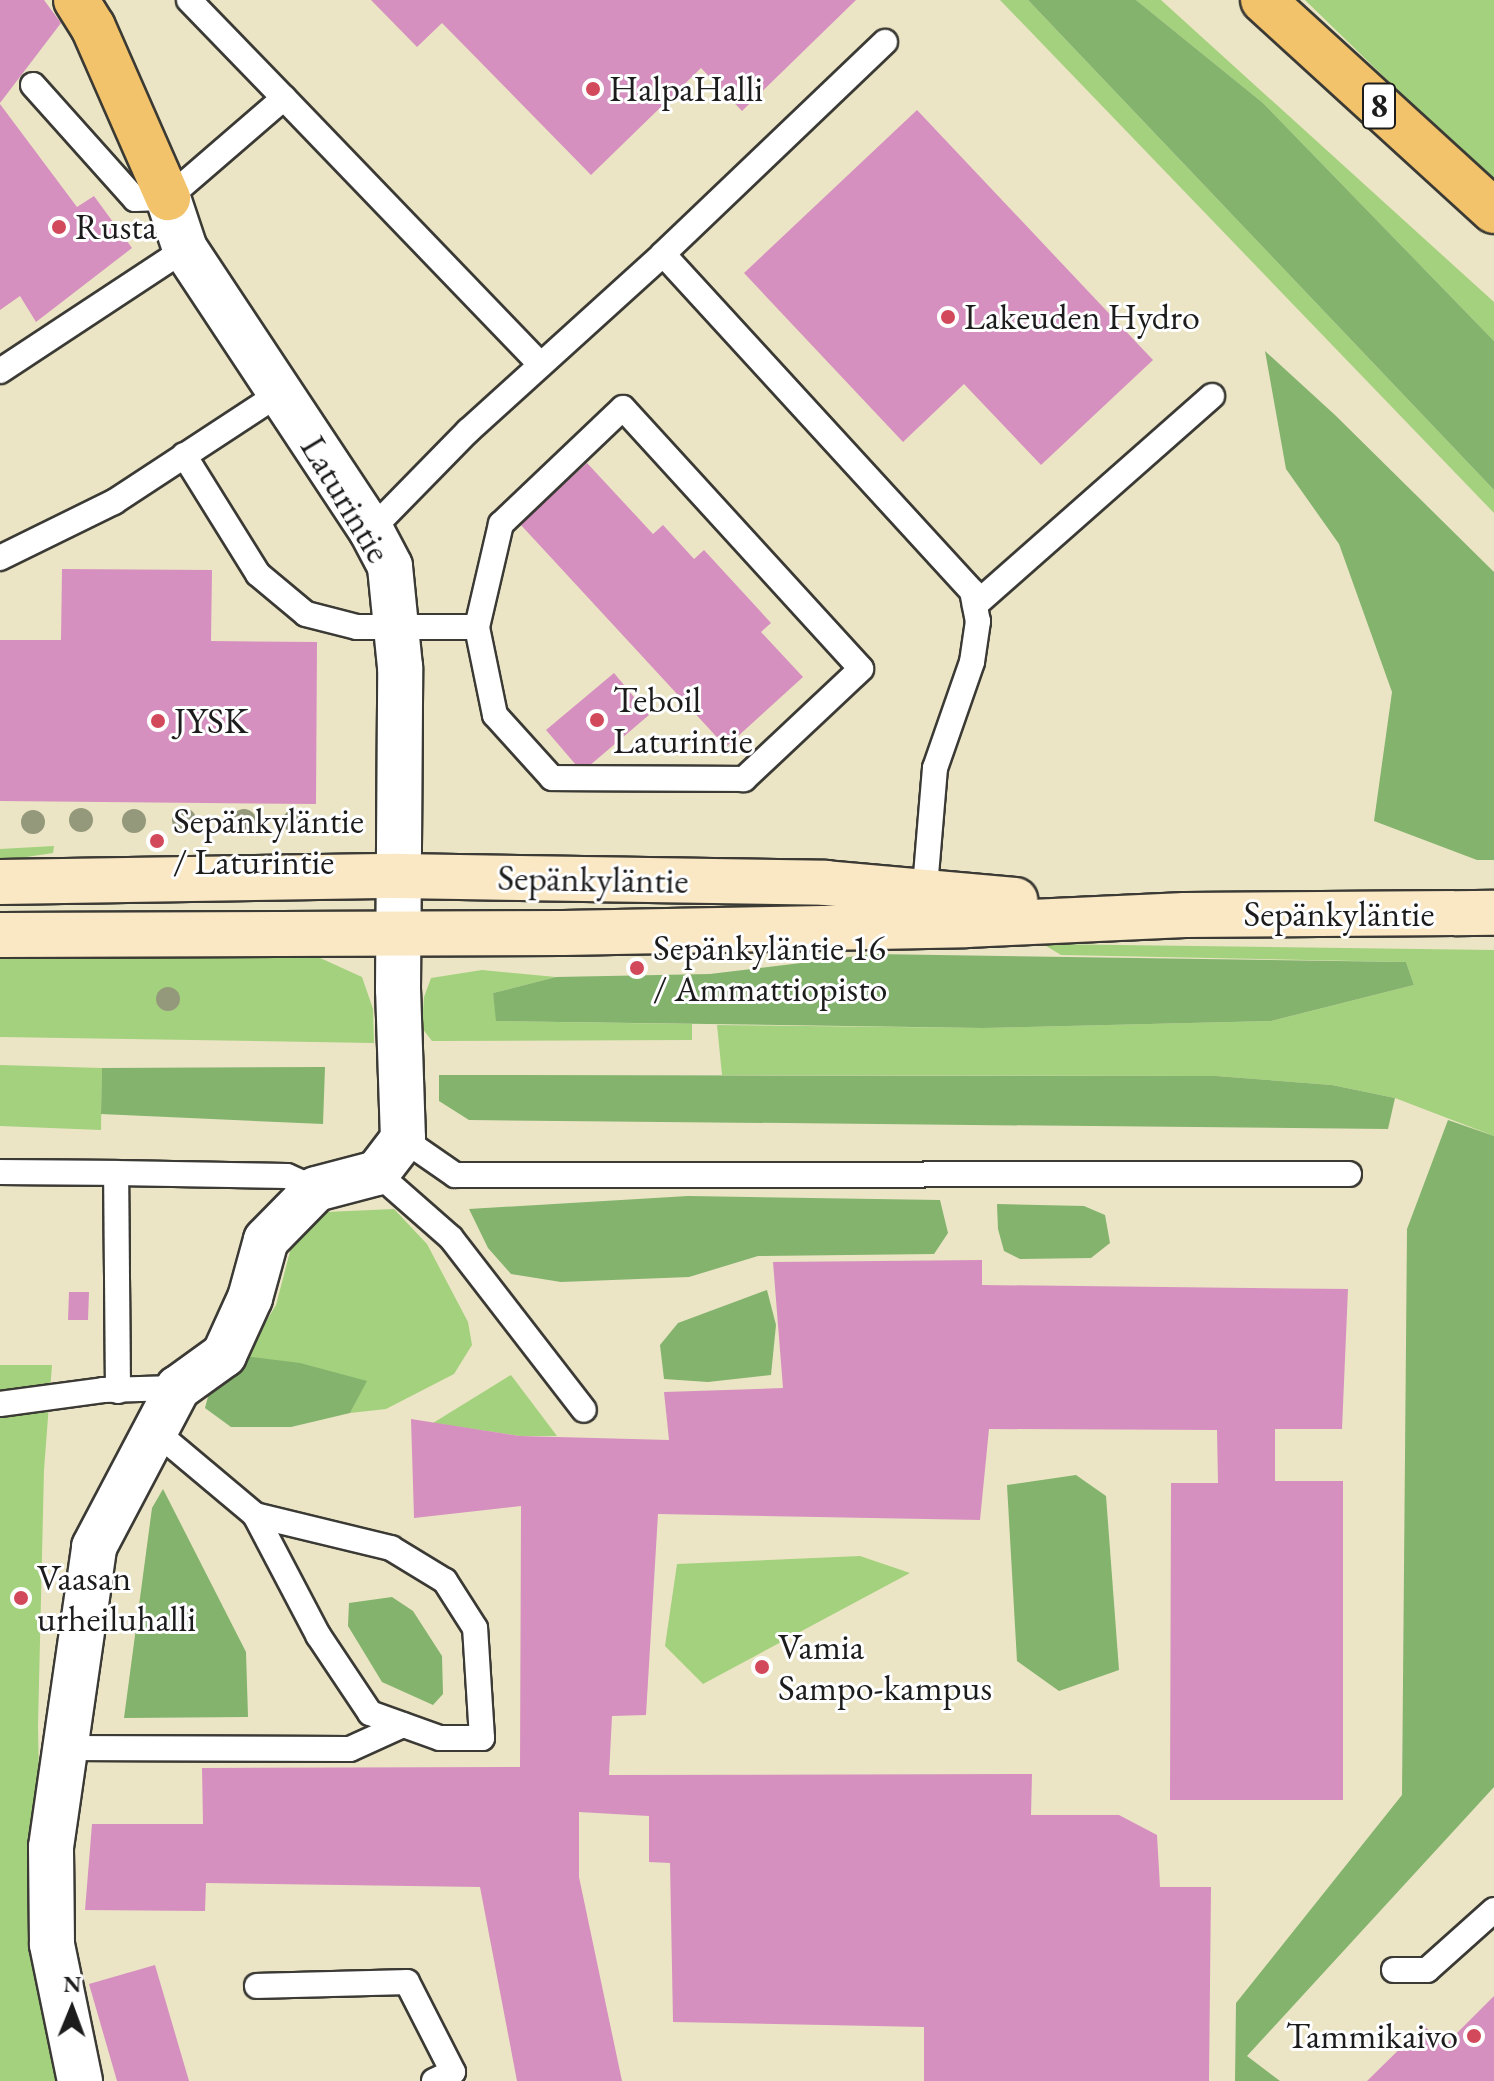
<!DOCTYPE html>
<meta charset="utf-8">
<style>
body{margin:0}
#map{position:relative;width:1494px;height:2081px;overflow:hidden;background:#ebe5c5;font-family:"EB Garamond",serif}
div>[style]{position:absolute}
.green>*{inset:0;background:#a4d17e}
.forest>*{inset:0;background:#83b36d}
.building>*{inset:0;background:#d690bf}
.roads{filter:drop-shadow(2px 0 #3b3a35) drop-shadow(-2px 0 #3b3a35) drop-shadow(0 2px #3b3a35) drop-shadow(0 -2px #3b3a35)}
.service>*{height:24px;margin:-12px;padding:0 12px;transform-origin:12px;border-radius:12px;background:#fff}
.minor>*{height:44px;margin:-22px;padding:0 22px;transform-origin:22px;border-radius:22px;background:#fff}
.secondary>*{height:44px;margin:-22px;padding:0 22px;transform-origin:22px;border-radius:22px;background:#fae7c3}
.primary>*{height:44px;margin:-22px;padding:0 22px;transform-origin:22px;border-radius:22px;background:#f2c36a}
.trunk>*{height:44px;margin:-22px;padding:0 22px;transform-origin:22px;border-radius:22px;background:#f2c36a}
.trees>*{width:24px;height:24px;margin:-12px;border-radius:50%;background:#94997b}
.dots>*{width:22px;height:22px;translate:-50% -50%;box-sizing:border-box;border:4px solid #fff;border-radius:50%}
span{translate:-50% -50%;white-space:nowrap;text-align:center;line-height:1.15;-webkit-text-stroke:6px #fff;paint-order:stroke}
.shield-label span{padding:2px 6px;background:#fff;border:2px solid;border-radius:6px;-webkit-text-stroke-width:0}
.shield-label{font-size:34px;color:#1c1c1c;font-weight:700}
.poi-label{font-size:36px;color:#1c1c1c}
.left{translate:0 -50%;text-align:left}
.right{translate:-100% -50%;text-align:right}
.street-label{font-size:36px;color:#1c1c1c}
.north{position:absolute;left:32px;top:1969px;width:80px;height:80px;-webkit-text-stroke:6px #fff;paint-order:stroke;rotate:1deg;font-size:22px;font-weight:700;line-height:32px;text-align:center;color:#1c1c1c}
.north::after{content:'';display:block;margin:auto;width:28px;height:36px;background:#1c1c1c;clip-path:polygon(50% 0,100% 100%,50% 72%,0 100%)}
</style>
<div id="map">
<div class="green">
<div style="clip-path:polygon(1000px 0,1028px 0,1494px 490px,1494px 513px)"></div>
<div style="clip-path:polygon(1136px 0,1161px 0,1494px 302px,1494px 341px,1263px 103px)"></div>
<div style="clip-path:polygon(1305px 0,1494px 0,1494px 184px)"></div>
<div style="clip-path:polygon(54px 846px,53px 853px,0 861px,0 849px)"></div>
<div style="clip-path:polygon(1043px 944px,1494px 950px,1494px 1136px,1395px 1098px,1332px 1085px,1216px 1076px,722px 1075px,717px 1025px,982px 1028px,1271px 1021px,1414px 985px,1406px 962px,1061px 955px)"></div>
<div style="clip-path:polygon(0 954px,318px 957px,362px 977px,373px 1009px,374px 1043px,0 1037px)"></div>
<div style="clip-path:polygon(482px 970px,556px 977px,493px 993px,497px 1021px,692px 1024px,692px 1040px,432px 1041px,422px 1028px,424px 997px,431px 978px)"></div>
<div style="clip-path:polygon(0 1065px,102px 1068px,101px 1130px,0 1126px)"></div>
<div style="clip-path:polygon(394px 1209px,427px 1244px,468px 1322px,472px 1345px,454px 1374px,386px 1409px,350px 1413px,366px 1382px,245px 1356px,276px 1305px,292px 1244px,326px 1212px)"></div>
<div style="clip-path:polygon(0 1365px,52px 1365px,44px 1470px,38px 1726px,42px 1940px,72px 2081px,0 2081px)"></div>
<div style="clip-path:polygon(511px 1375px,557px 1436px,520px 1436px,433px 1423px)"></div>
<div style="clip-path:polygon(860px 1556px,910px 1573px,703px 1684px,665px 1646px,677px 1564px)"></div>
</div>
<div class="forest">
<div style="clip-path:polygon(1028px 0,1136px 0,1263px 103px,1494px 341px,1494px 490px)"></div>
<div style="clip-path:polygon(1265px 351px,1335px 415px,1494px 572px,1494px 860px,1477px 860px,1374px 821px,1392px 692px,1339px 544px,1286px 469px)"></div>
<div style="clip-path:polygon(874px 954px,1406px 962px,1414px 985px,1271px 1021px,982px 1028px,496px 1021px,493px 993px,556px 977px,710px 974px)"></div>
<div style="clip-path:polygon(325px 1067px,323px 1124px,101px 1114px,102px 1068px)"></div>
<div style="clip-path:polygon(439px 1075px,1216px 1076px,1332px 1085px,1395px 1098px,1388px 1129px,469px 1120px,439px 1101px)"></div>
<div style="clip-path:polygon(1448px 1120px,1494px 1136px,1494px 1787px,1247px 2056px,1280px 2081px,1235px 2081px,1236px 2003px,1402px 1795px,1407px 1229px)"></div>
<div style="clip-path:polygon(688px 1196px,940px 1200px,948px 1233px,934px 1254px,758px 1256px,689px 1277px,561px 1282px,511px 1274px,488px 1248px,469px 1209px)"></div>
<div style="clip-path:polygon(997px 1204px,1084px 1206px,1105px 1215px,1110px 1243px,1091px 1258px,1020px 1259px,1004px 1251px,998px 1229px)"></div>
<div style="clip-path:polygon(767px 1290px,776px 1325px,771px 1375px,708px 1382px,664px 1379px,660px 1345px,678px 1323px)"></div>
<div style="clip-path:polygon(245px 1356px,300px 1363px,367px 1381px,350px 1413px,291px 1427px,231px 1427px,205px 1408px,211px 1385px)"></div>
<div style="clip-path:polygon(1076px 1475px,1106px 1496px,1119px 1670px,1059px 1691px,1017px 1661px,1007px 1485px)"></div>
<div style="clip-path:polygon(163px 1489px,246px 1652px,248px 1717px,124px 1718px,152px 1508px)"></div>
<div style="clip-path:polygon(392px 1597px,413px 1611px,442px 1656px,443px 1694px,433px 1705px,382px 1682px,348px 1626px,349px 1603px)"></div>
</div>
<div class="building">
<div style="clip-path:polygon(0 0,44px 0,61px 23px,0 103px)"></div>
<div style="clip-path:polygon(371px 0,856px 0,742px 111px,701px 68px,591px 175px,442px 23px,417px 47px)"></div>
<div style="clip-path:polygon(0 104px,77px 207px,94px 196px,132px 248px,36px 322px,20px 296px,0 310px)"></div>
<div style="clip-path:polygon(917px 110px,1153px 360px,1041px 465px,964px 384px,903px 442px,744px 273px)"></div>
<div style="clip-path:polygon(587px 463px,653px 534px,663px 525px,694px 559px,704px 550px,771px 623px,761px 632px,803px 677px,726px 747px,520px 524px)"></div>
<div style="clip-path:polygon(62px 569px,212px 570px,211px 641px,317px 642px,316px 804px,0 801px,0 640px,61px 640px)"></div>
<div style="clip-path:polygon(614px 673px,649px 715px,582px 772px,546px 730px)"></div>
<div style="clip-path:polygon(982px 1260px,982px 1285px,1348px 1289px,1342px 1429px,1275px 1429px,1275px 1481px,1343px 1481px,1343px 1800px,1170px 1800px,1171px 1483px,1218px 1483px,1217px 1430px,989px 1429px,980px 1520px,658px 1514px,646px 1715px,612px 1716px,609px 1775px,1032px 1774px,1031px 1815px,1119px 1815px,1157px 1835px,1160px 1887px,1211px 1887px,1209px 2081px,924px 2081px,924px 2027px,673px 2022px,670px 1863px,649px 1862px,649px 1816px,579px 1812px,579px 1877px,622px 2081px,517px 2081px,480px 1887px,206px 1883px,205px 1911px,85px 1910px,92px 1824px,203px 1824px,202px 1768px,520px 1767px,521px 1506px,414px 1518px,411px 1419px,520px 1436px,669px 1440px,664px 1392px,783px 1388px,773px 1262px)"></div>
<div style="clip-path:polygon(69px 1292px,89px 1292px,88px 1320px,68px 1320px)"></div>
<div style="clip-path:polygon(155px 1965px,189px 2081px,117px 2081px,89px 1984px)"></div>
<div style="clip-path:polygon(1494px 1996px,1494px 2081px,1367px 2081px,1424px 2025px,1443px 2047px)"></div>
</div>
<div class="roads">
<div class="service">
<div style="left:189px;top:0;width:136px;rotate:45.9deg"></div>
<div style="left:33px;top:85px;width:153px;rotate:48.2deg"></div>
<div style="left:135px;top:199px;width:33px;rotate:-2deg"></div>
<div style="left:168px;top:198px;width:153px;rotate:-40.8deg"></div>
<div style="left:284px;top:98px;width:369px;rotate:46.1deg"></div>
<div style="left:663px;top:254px;width:457px;rotate:47.5deg"></div>
<div style="left:972px;top:591px;width:31px;rotate:79deg"></div>
<div style="left:978px;top:621px;width:41px;rotate:98.3deg"></div>
<div style="left:972px;top:662px;width:112px;rotate:109.2deg"></div>
<div style="left:935px;top:768px;width:132px;rotate:94.8deg"></div>
<div style="left:0;top:371px;width:222px;rotate:-33.4deg"></div>
<div style="left:623px;top:408px;width:353px;rotate:47.6deg"></div>
<div style="left:861px;top:669px;width:161px;rotate:136.8deg"></div>
<div style="left:744px;top:779px;width:192px;rotate:-179.7deg"></div>
<div style="left:552px;top:778px;width:85px;rotate:-132.1deg"></div>
<div style="left:495px;top:715px;width:90px;rotate:-101.6deg"></div>
<div style="left:477px;top:627px;width:106px;rotate:-76.9deg"></div>
<div style="left:501px;top:524px;width:168px;rotate:-43.6deg"></div>
<div style="left:184px;top:455px;width:140px;rotate:58.1deg"></div>
<div style="left:258px;top:574px;width:62px;rotate:39.8deg"></div>
<div style="left:306px;top:614px;width:53px;rotate:14.3deg"></div>
<div style="left:357px;top:627px;width:120px"></div>
<div style="left:371px;top:530px;width:139px;rotate:-45.6deg"></div>
<div style="left:468px;top:431px;width:263px;rotate:-42.2deg"></div>
<div style="left:663px;top:254px;width:307px;rotate:-43.7deg"></div>
<div style="left:0;top:558px;width:127px;rotate:-26.2deg"></div>
<div style="left:114px;top:502px;width:199px;rotate:-33.3deg"></div>
<div style="left:975px;top:605px;width:316px;rotate:-41.4deg"></div>
<div style="left:403px;top:1139px;width:63px;rotate:34.7deg"></div>
<div style="left:455px;top:1175px;width:894px;rotate:-0.06deg"></div>
<div style="left:0;top:1172px;width:116px;rotate:0.5deg"></div>
<div style="left:377px;top:1173px;width:98px;rotate:41.3deg"></div>
<div style="left:451px;top:1238px;width:217px;rotate:52.3deg"></div>
<div style="left:118px;top:1391px;width:218px;rotate:-90.5deg"></div>
<div style="left:116px;top:1173px;width:171px;rotate:1deg"></div>
<div style="left:287px;top:1176px;width:32px;rotate:24deg"></div>
<div style="left:0;top:1404px;width:104px;rotate:-7.7deg"></div>
<div style="left:103px;top:1390px;width:75px;rotate:-1.5deg"></div>
<div style="left:155px;top:1431px;width:131px;rotate:40deg"></div>
<div style="left:255px;top:1515px;width:136px;rotate:62.3deg"></div>
<div style="left:318px;top:1635px;width:94px;rotate:56.3deg"></div>
<div style="left:370px;top:1713px;width:74px;rotate:19.7deg"></div>
<div style="left:440px;top:1738px;width:42px"></div>
<div style="left:482px;top:1738px;width:110px;rotate:-93.6deg"></div>
<div style="left:475px;top:1628px;width:56px;rotate:-122.6deg"></div>
<div style="left:445px;top:1581px;width:63px;rotate:-148.6deg"></div>
<div style="left:391px;top:1548px;width:140px;rotate:-166.4deg"></div>
<div style="left:65px;top:1748px;width:285px;rotate:0.2deg"></div>
<div style="left:350px;top:1749px;width:58px;rotate:-24.4deg"></div>
<div style="left:1394px;top:1970px;width:33px"></div>
<div style="left:1427px;top:1970px;width:90px;rotate:-41.8deg"></div>
<div style="left:257px;top:1986px;width:150px;rotate:-1.5deg"></div>
<div style="left:407px;top:1982px;width:101px;rotate:62.9deg"></div>
<div style="left:453px;top:2072px;width:21px;rotate:155deg"></div>
</div>
<div class="minor">
<div style="left:80px;top:2081px;width:140px;rotate:-101.6deg"></div>
<div style="left:52px;top:1944px;width:97px;rotate:-90.6deg"></div>
<div style="left:51px;top:1847px;width:303px;rotate:-81.8deg"></div>
<div style="left:94px;top:1547px;width:180px;rotate:-62.2deg"></div>
<div style="left:178px;top:1388px;width:57px;rotate:-35.7deg"></div>
<div style="left:224px;top:1355px;width:63px;rotate:-65.5deg"></div>
<div style="left:250px;top:1298px;width:60px;rotate:-74.6deg"></div>
<div style="left:266px;top:1240px;width:71px;rotate:-45.6deg"></div>
<div style="left:316px;top:1189px;width:63px;rotate:-14.7deg"></div>
<div style="left:377px;top:1173px;width:43px;rotate:-52.6deg"></div>
<div style="left:403px;top:1139px;width:149px;rotate:-91.9deg"></div>
<div style="left:398px;top:990px;width:323px;rotate:-89.6deg"></div>
<div style="left:400px;top:667px;width:101px;rotate:-95.7deg"></div>
<div style="left:390px;top:566px;width:41px;rotate:-117.8deg"></div>
<div style="left:371px;top:530px;width:337px;rotate:-123.5deg"></div>
<div style="left:185px;top:249px;width:54px;rotate:-108.4deg"></div>
</div>
<div class="secondary">
<div style="left:0;top:882px;width:398px;rotate:-0.9deg"></div>
<div style="left:398px;top:876px;width:428px;rotate:0.9deg"></div>
<div style="left:826px;top:883px;width:190px;rotate:5.1deg"></div>
<div style="left:0;top:935px;width:563px;rotate:-0.2deg"></div>
<div style="left:563px;top:933px;width:403px;rotate:-1.1deg"></div>
<div style="left:966px;top:925px;width:219px;rotate:-2.6deg"></div>
<div style="left:1185px;top:915px;width:309px;rotate:-0.4deg"></div>
</div>
<div class="primary">
<div style="left:76px;top:0;width:32px;rotate:58deg"></div>
<div style="left:93px;top:27px;width:187px;rotate:66.3deg"></div>
</div>
<div class="trunk">
<div style="left:1263px;top:0;width:313px;rotate:42.4deg"></div>
</div>
</div>
<div class="trees">
<div style="left:81px;top:820px"></div>
<div style="left:184px;top:820px"></div>
<div style="left:134px;top:821px"></div>
<div style="left:244px;top:821px"></div>
<div style="left:295px;top:821px"></div>
<div style="left:33px;top:822px"></div>
<div style="left:168px;top:999px"></div>
</div>
<div class="dots">
<div style="left:593px;top:89px;background:#d1495b"></div>
<div style="left:59px;top:227px;background:#d1495b"></div>
<div style="left:948px;top:317px;background:#d1495b"></div>
<div style="left:597px;top:720px;background:#d1495b"></div>
<div style="left:158px;top:721px;background:#d1495b"></div>
<div style="left:157px;top:841px;background:#d1495b"></div>
<div style="left:637px;top:968px;background:#d1495b"></div>
<div style="left:21px;top:1598px;background:#d1495b"></div>
<div style="left:762px;top:1667px;background:#d1495b"></div>
<div style="left:1474px;top:2036px;background:#d1495b"></div>
</div>
<div class="shield-label">
<span style="left:1379px;top:106px">8</span>
</div>
<div class="poi-label">
<span class="left" style="left:609px;top:89px">HalpaHalli</span>
<span class="left" style="left:75px;top:227px">Rusta</span>
<span class="left" style="left:964px;top:317px">Lakeuden Hydro</span>
<span class="left" style="left:613px;top:720px">Teboil<br>Laturintie</span>
<span class="left" style="left:174px;top:721px">JYSK</span>
<span class="left" style="left:173px;top:841px">Sepänkyläntie<br>/ Laturintie</span>
<span class="left" style="left:653px;top:968px">Sepänkyläntie 16<br>/ Ammattiopisto</span>
<span class="left" style="left:37px;top:1598px">Vaasan<br>urheiluhalli</span>
<span class="left" style="left:778px;top:1667px">Vamia<br>Sampo-kampus</span>
<span class="right" style="left:1458px;top:2036px">Tammikaivo</span>
</div>
<div class="street-label">
<span style="left:346px;top:499px;rotate:59deg">Laturintie</span>
<span style="left:593px;top:879px;rotate:1deg">Sepänkyläntie</span>
<span style="left:1339px;top:914px">Sepänkyläntie</span>
</div>
<div class="north">N</div>
</div>
